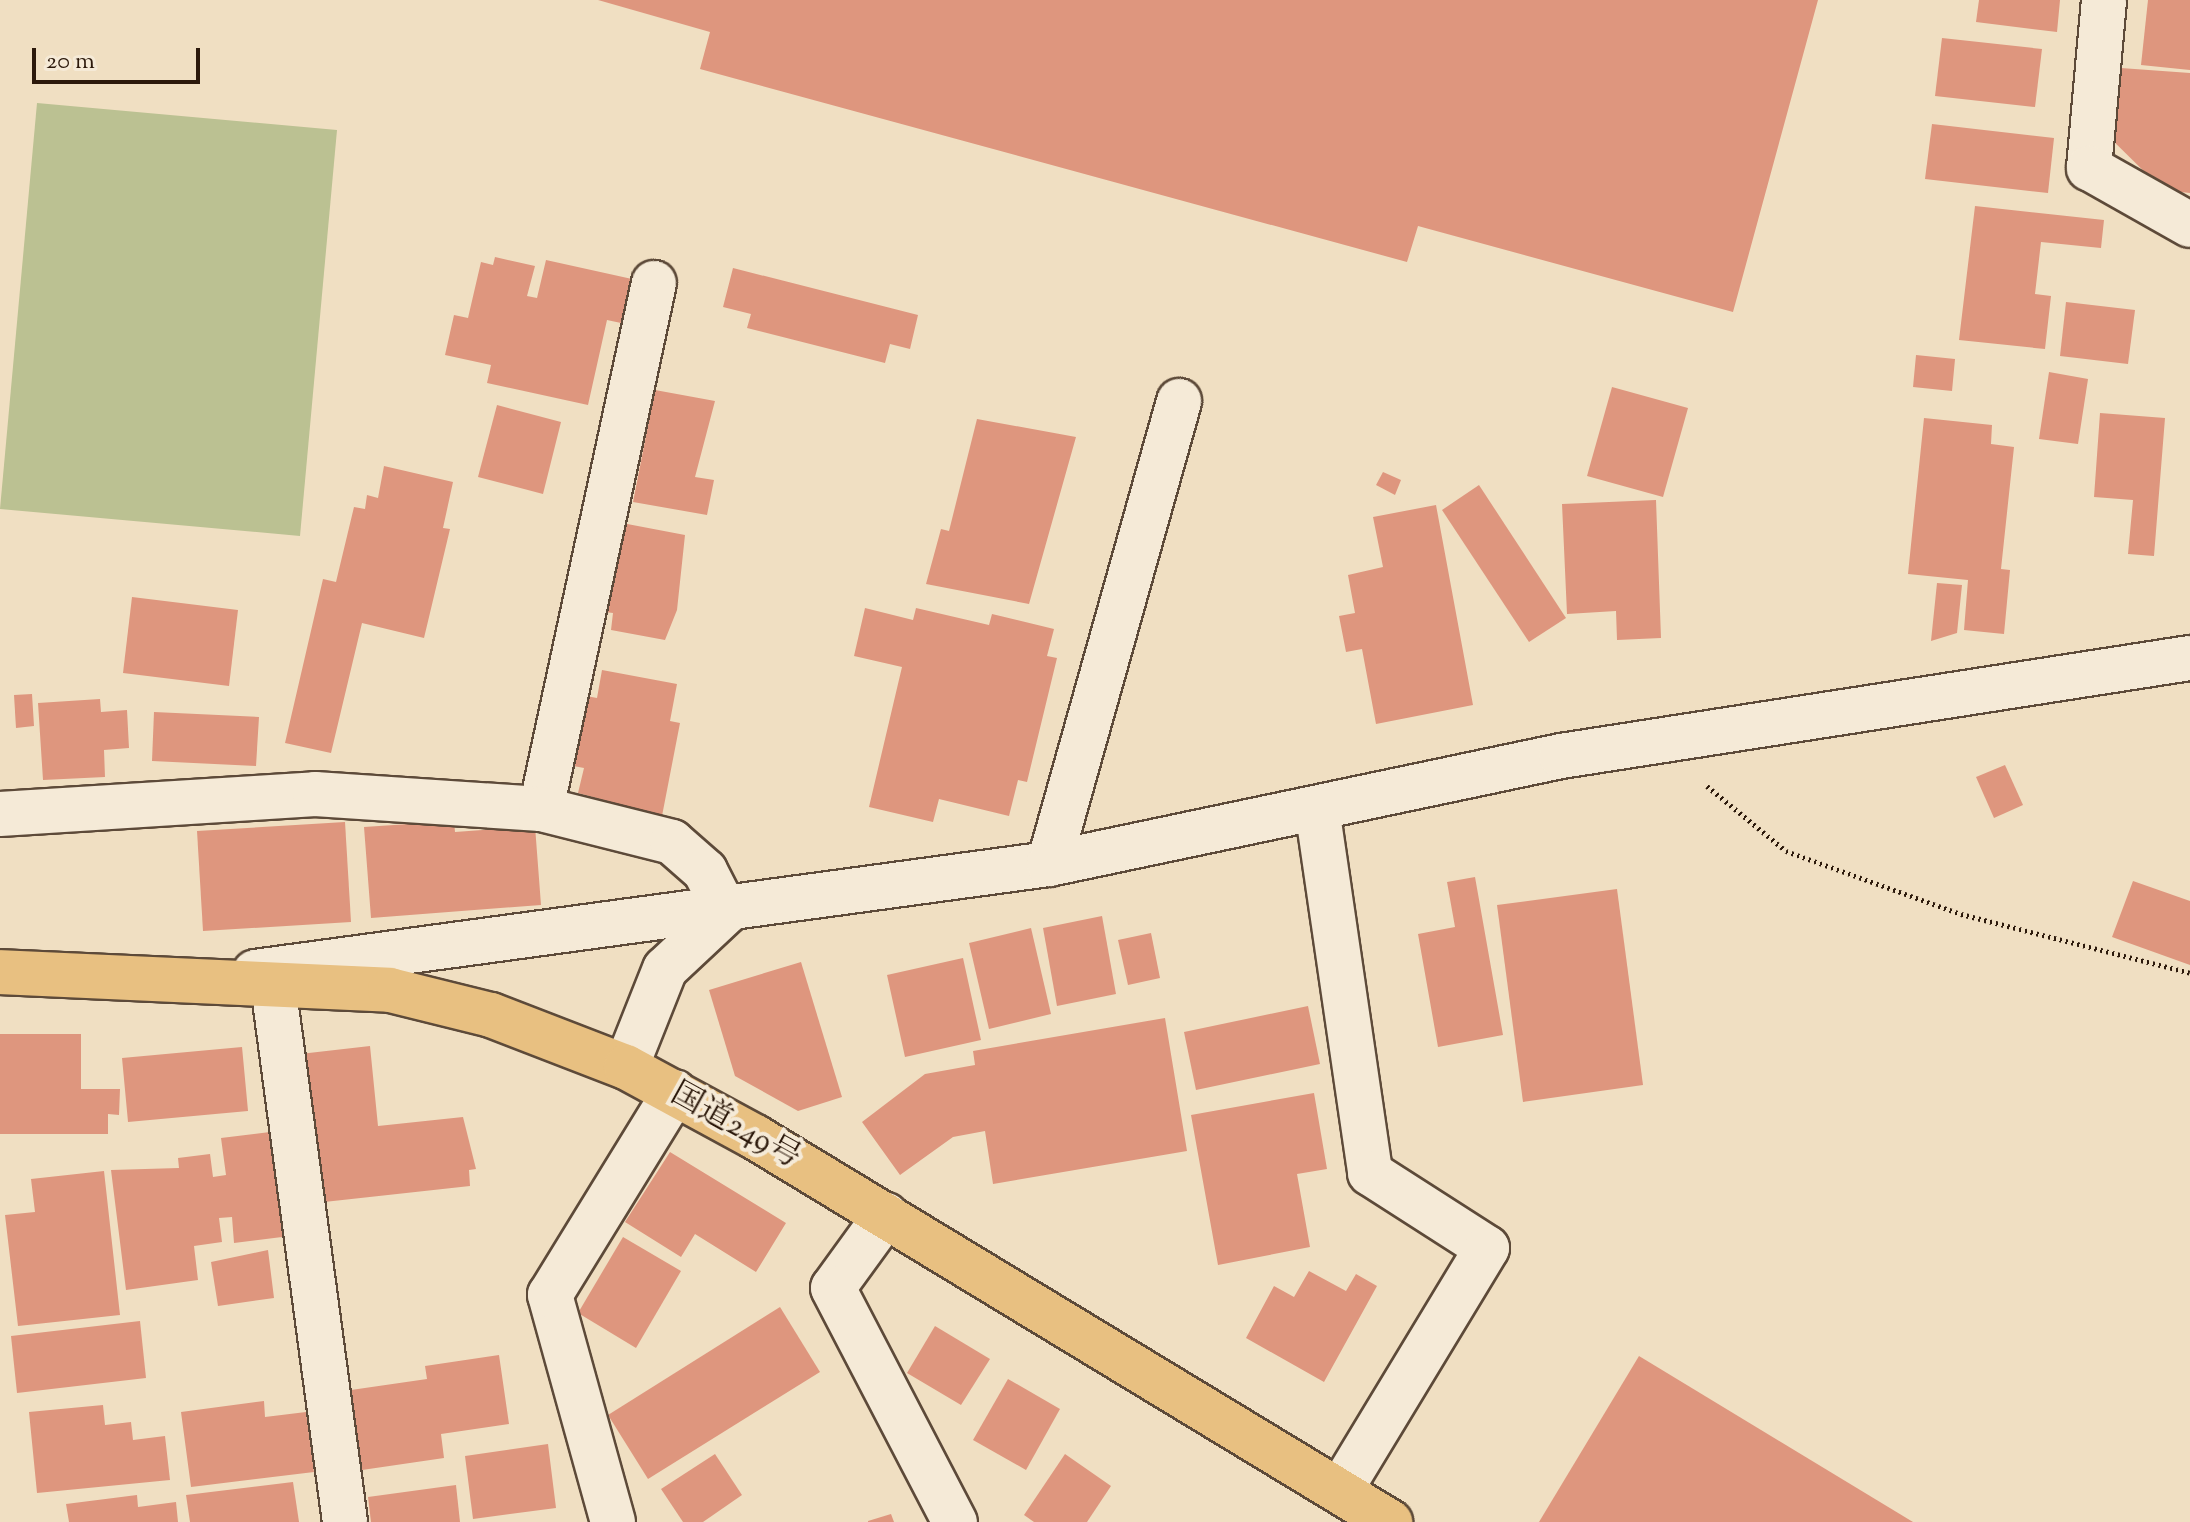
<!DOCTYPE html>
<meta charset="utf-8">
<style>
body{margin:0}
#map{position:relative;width:2190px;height:1522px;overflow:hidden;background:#f0dfc2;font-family:"Sorts Mill Goudy","Noto Serif JP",serif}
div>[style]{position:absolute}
.green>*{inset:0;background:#bbc192}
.building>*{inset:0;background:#de967e}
.path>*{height:5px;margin-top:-2.5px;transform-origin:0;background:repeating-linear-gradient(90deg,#2c190b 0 2px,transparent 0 6px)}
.roads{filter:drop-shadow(2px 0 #5d4a39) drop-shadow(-2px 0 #5d4a39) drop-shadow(0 2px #5d4a39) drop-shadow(0 -2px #5d4a39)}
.minor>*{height:44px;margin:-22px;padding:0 22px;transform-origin:22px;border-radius:22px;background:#f5ead7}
.highway>*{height:44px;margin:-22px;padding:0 22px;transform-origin:22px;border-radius:22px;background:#e8c081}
span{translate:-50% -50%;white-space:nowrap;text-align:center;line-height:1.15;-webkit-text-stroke:8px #f5ead7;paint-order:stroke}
.street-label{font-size:32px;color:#2c190b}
.scale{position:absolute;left:32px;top:48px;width:168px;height:36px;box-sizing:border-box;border:4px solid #2c190b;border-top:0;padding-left:10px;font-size:24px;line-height:28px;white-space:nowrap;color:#2c190b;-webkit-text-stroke:6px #f5ead7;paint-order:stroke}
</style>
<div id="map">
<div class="green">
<div style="clip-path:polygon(37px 103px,337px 130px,300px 536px,0 509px)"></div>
</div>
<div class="building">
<div style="clip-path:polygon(598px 0,1818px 0,1733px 312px,1418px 226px,1407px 262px,700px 69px,710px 32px)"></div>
<div style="clip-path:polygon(1979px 0,2060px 0,2057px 32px,1976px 22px)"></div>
<div style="clip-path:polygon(2148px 0,2190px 0,2190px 70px,2141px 65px)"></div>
<div style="clip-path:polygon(1942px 38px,2042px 49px,2035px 107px,1935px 96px)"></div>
<div style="clip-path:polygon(2107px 67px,2190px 73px,2190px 193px,2163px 190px,2100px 128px)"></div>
<div style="clip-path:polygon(1932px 124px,2054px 138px,2048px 193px,1925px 179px)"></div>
<div style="clip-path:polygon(1975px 206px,2104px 220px,2101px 248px,2041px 242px,2035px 294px,2051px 296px,2045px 349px,1959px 340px)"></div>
<div style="clip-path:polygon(495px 257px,535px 266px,527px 296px,537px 298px,546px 260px,632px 279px,621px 323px,607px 320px,588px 405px,487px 383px,491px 365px,445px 355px,454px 315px,468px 318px,481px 262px,493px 265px)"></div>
<div style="clip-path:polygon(733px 268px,918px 315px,910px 349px,890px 344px,885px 363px,747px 328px,751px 314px,723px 307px)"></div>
<div style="clip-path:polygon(2066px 302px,2135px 310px,2128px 364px,2060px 356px)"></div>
<div style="clip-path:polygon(1916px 355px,1955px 359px,1952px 391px,1913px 387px)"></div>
<div style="clip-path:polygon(2049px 372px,2088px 379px,2078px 444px,2039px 439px)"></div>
<div style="clip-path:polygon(1612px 387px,1688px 408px,1663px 497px,1587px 476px)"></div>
<div style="clip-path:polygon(655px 390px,715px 401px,695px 477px,714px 480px,707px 515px,633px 502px)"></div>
<div style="clip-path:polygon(497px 405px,561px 422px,543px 494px,478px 477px)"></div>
<div style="clip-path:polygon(2100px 413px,2165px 418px,2154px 556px,2128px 554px,2133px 500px,2094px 497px)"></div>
<div style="clip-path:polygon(1924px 418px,1992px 425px,1991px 444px,2014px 447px,2001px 569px,2010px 570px,2004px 634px,1964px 630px,1968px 580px,1908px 574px)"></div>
<div style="clip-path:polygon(977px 419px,1076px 437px,1029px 604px,926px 584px,941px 529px,949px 531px)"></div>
<div style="clip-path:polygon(384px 466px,453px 482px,443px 528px,450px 529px,424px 638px,362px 623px,331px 753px,285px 743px,323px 579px,336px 582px,354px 507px,365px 509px,367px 495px,378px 498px)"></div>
<div style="clip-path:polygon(1383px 472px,1401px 480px,1395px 495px,1376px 485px)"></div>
<div style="clip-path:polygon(1479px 485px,1566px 618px,1529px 642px,1442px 510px)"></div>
<div style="clip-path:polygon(1656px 500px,1661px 638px,1617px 640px,1616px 611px,1567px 614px,1562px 504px)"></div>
<div style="clip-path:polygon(1436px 505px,1473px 705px,1376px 724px,1362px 649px,1346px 652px,1339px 616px,1355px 613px,1348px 575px,1383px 567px,1373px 517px)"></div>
<div style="clip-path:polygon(622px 523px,685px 535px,677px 610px,665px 640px,611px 630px,613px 613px,605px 612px)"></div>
<div style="clip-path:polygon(1937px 583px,1962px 585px,1957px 633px,1931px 641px)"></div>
<div style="clip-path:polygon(132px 597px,238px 610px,229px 686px,123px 673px)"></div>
<div style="clip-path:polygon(865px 608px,913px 620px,916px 608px,989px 625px,992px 614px,1054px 629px,1047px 656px,1057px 658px,1027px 782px,1018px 780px,1009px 816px,939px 799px,933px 822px,869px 807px,902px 667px,854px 656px)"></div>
<div style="clip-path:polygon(602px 670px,677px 684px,670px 721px,680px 723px,662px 816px,578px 793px,584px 768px,568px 765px,581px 695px,597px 698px)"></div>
<div style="clip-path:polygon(32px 694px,34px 726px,16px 728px,14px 695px)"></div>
<div style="clip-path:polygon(100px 699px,101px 712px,127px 710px,129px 748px,104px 750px,105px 777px,43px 780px,38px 703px)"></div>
<div style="clip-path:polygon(154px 712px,259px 717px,256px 766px,152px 761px)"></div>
<div style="clip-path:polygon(2005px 765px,2023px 805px,1994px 818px,1976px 777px)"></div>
<div style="clip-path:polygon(454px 821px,455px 832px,535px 826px,541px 905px,371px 918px,364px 827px)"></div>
<div style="clip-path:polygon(345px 822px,351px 922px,203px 931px,197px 831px)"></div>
<div style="clip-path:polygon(1475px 877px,1503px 1035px,1438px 1047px,1418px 934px,1455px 927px,1447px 882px)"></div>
<div style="clip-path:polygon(2133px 881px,2190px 901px,2190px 965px,2112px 937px)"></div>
<div style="clip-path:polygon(1617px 889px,1643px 1085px,1523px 1102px,1497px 905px)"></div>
<div style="clip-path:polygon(1102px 916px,1116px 994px,1057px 1006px,1043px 928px)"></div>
<div style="clip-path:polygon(1031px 928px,1051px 1014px,989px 1029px,969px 943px)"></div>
<div style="clip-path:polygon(1151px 933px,1160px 978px,1128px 985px,1118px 940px)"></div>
<div style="clip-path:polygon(963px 958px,981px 1040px,905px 1057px,887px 975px)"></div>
<div style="clip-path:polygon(801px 962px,842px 1097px,798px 1111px,735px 1076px,709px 990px)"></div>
<div style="clip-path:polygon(1308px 1006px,1320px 1064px,1196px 1090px,1184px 1032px)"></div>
<div style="clip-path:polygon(1165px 1018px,1187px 1151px,993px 1184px,985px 1131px,953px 1137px,900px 1175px,862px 1122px,925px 1074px,975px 1065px,973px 1051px)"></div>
<div style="clip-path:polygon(0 1034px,81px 1034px,81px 1089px,120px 1089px,119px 1115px,108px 1114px,108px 1134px,0 1134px)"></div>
<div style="clip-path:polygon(370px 1046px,378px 1126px,463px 1117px,476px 1169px,469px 1170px,470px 1186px,315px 1203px,300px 1054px)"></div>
<div style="clip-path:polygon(242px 1047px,248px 1111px,128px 1122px,122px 1058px)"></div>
<div style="clip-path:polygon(1314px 1093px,1327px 1169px,1297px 1174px,1310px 1247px,1218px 1265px,1191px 1115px)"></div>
<div style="clip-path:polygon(278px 1131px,290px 1236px,234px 1243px,232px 1217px,219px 1218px,222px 1242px,194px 1246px,198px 1280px,126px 1290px,111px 1170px,179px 1168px,178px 1158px,210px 1154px,213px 1177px,226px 1175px,221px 1138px)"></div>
<div style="clip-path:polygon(670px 1152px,786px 1223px,756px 1272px,695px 1234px,681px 1257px,625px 1222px)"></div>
<div style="clip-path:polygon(104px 1171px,120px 1315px,18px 1326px,5px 1215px,35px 1212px,31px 1179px)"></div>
<div style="clip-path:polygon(623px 1237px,681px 1271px,636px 1348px,578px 1313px)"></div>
<div style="clip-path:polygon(268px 1250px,274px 1298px,218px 1306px,211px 1262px)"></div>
<div style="clip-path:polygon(1309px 1271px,1346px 1291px,1356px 1274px,1377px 1286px,1324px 1382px,1246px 1338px,1274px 1286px,1294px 1297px)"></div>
<div style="clip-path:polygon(780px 1307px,820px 1372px,648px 1479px,608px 1415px)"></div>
<div style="clip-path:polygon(140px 1321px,146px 1378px,17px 1393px,11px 1336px)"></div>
<div style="clip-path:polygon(935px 1326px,990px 1359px,961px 1405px,907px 1373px)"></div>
<div style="clip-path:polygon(499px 1355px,509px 1424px,441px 1434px,444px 1458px,362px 1470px,351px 1390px,427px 1379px,425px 1366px)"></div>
<div style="clip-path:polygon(1639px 1356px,1913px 1522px,1539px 1522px)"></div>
<div style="clip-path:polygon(1008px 1379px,1060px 1409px,1026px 1470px,973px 1440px)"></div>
<div style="clip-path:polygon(264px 1401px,265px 1417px,306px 1412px,314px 1472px,191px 1487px,181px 1412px)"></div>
<div style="clip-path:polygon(103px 1405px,105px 1425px,131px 1422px,133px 1440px,165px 1436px,170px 1480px,37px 1493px,29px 1412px)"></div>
<div style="clip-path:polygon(548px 1444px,556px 1508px,473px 1519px,465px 1456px)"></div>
<div style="clip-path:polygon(715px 1454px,742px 1495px,703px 1522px,683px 1522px,661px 1489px)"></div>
<div style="clip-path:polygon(1065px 1454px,1111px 1486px,1087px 1522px,1034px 1522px,1024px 1515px)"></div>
<div style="clip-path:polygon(293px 1482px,299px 1522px,190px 1522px,186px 1495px)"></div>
<div style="clip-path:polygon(456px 1485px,460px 1522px,371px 1522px,368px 1497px)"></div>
<div style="clip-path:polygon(137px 1495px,138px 1507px,176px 1502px,178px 1522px,69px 1522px,66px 1504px)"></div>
<div style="clip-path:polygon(891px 1514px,894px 1522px,868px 1522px,868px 1521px)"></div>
</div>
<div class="path">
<div style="left:1707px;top:786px;width:102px;rotate:39.4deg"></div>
<div style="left:1786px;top:851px;width:186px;rotate:19.8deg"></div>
<div style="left:1961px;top:914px;width:236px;rotate:14.4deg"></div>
</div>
<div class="roads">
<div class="minor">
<div style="left:2104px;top:0;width:169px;rotate:95.1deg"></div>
<div style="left:2089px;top:168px;width:116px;rotate:29.4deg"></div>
<div style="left:1317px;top:808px;width:369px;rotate:81.7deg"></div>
<div style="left:1370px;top:1173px;width:139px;rotate:32.7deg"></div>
<div style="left:1487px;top:1248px;width:284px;rotate:121.2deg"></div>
<div style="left:541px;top:809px;width:538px;rotate:-77.88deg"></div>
<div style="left:0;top:814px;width:316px;rotate:-3.6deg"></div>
<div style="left:315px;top:794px;width:226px;rotate:3.8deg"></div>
<div style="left:541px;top:809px;width:135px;rotate:14.1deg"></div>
<div style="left:672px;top:842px;width:44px;rotate:41.3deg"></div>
<div style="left:705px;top:871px;width:46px;rotate:62.9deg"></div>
<div style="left:726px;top:912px;width:83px;rotate:136.9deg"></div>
<div style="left:665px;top:969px;width:105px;rotate:111.7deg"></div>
<div style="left:1049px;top:864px;width:481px;rotate:-74.3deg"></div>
<div style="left:255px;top:972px;width:801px;rotate:-7.75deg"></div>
<div style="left:1049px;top:864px;width:523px;rotate:-11.91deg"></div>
<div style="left:1561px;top:756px;width:637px;rotate:-8.86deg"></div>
<div style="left:273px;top:985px;width:542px;rotate:82.36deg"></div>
<div style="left:886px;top:1215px;width:90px;rotate:126deg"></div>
<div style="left:833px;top:1288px;width:264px;rotate:62.5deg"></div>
<div style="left:613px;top:1522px;width:236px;rotate:-105.5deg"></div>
<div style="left:550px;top:1295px;width:238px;rotate:-58.4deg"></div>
</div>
<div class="highway">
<div style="left:0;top:972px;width:390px;rotate:2.6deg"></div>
<div style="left:390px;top:990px;width:104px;rotate:13.9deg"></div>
<div style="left:491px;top:1015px;width:145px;rotate:21.1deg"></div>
<div style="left:626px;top:1067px;width:147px;rotate:28.5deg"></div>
<div style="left:755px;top:1137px;width:743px;rotate:31.23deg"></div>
</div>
</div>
<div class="street-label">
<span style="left:735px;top:1127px;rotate:29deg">国道249号</span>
</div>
<div class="scale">20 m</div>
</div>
